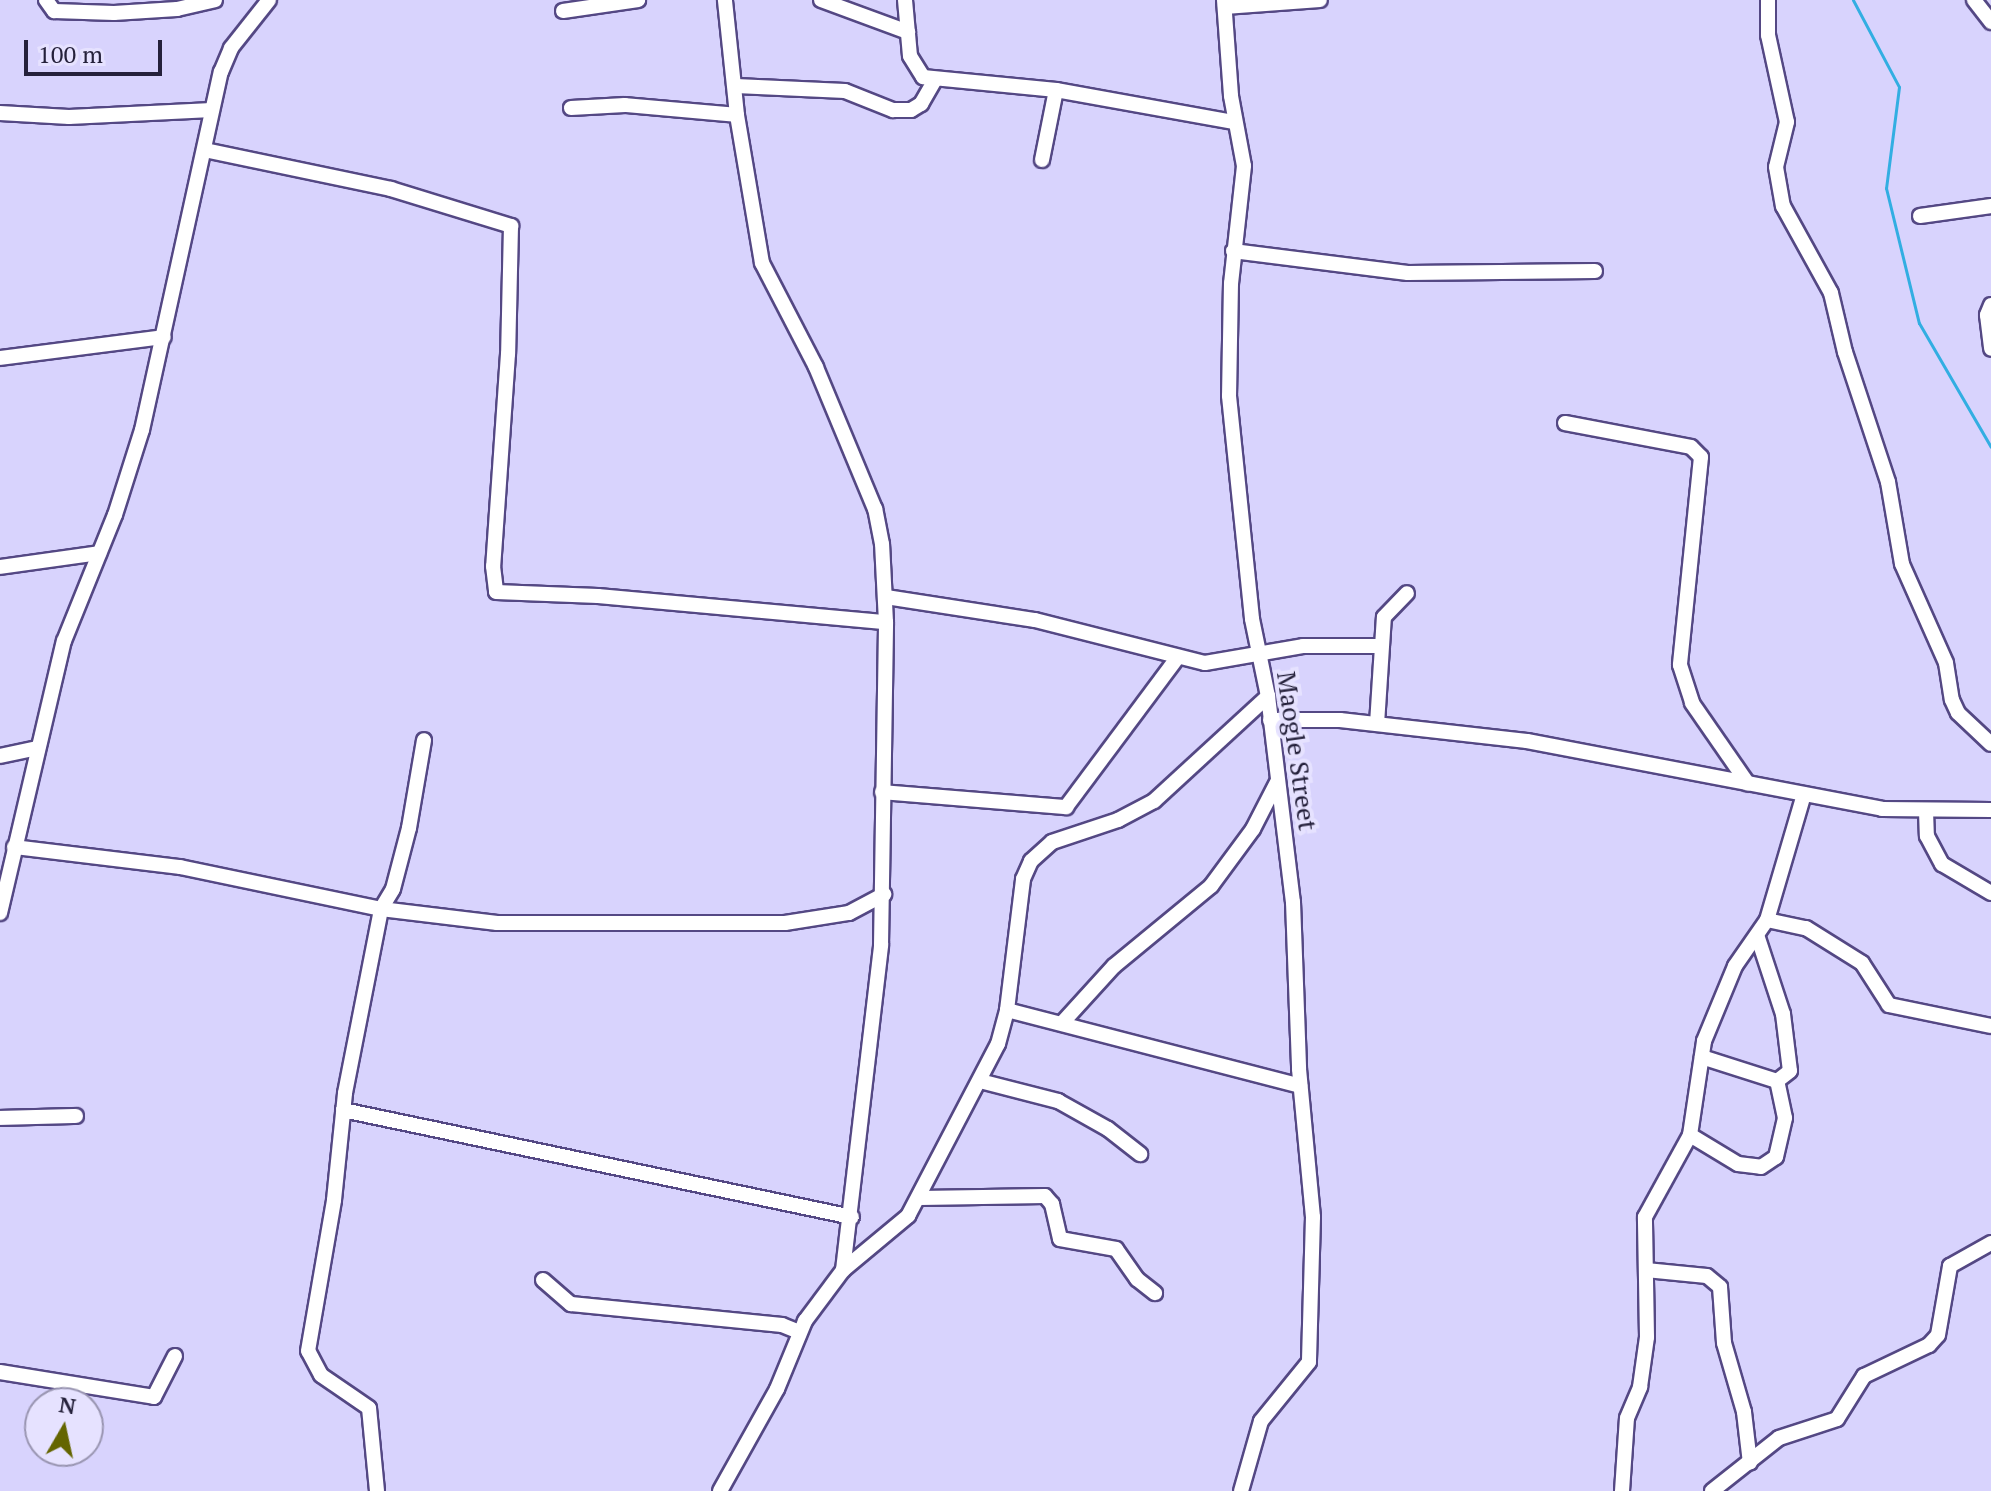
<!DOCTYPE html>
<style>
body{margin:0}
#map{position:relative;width:1991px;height:1491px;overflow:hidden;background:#d8d3fd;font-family:"PT Serif",serif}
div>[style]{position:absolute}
.stream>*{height:3px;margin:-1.5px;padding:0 1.5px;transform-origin:1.5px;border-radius:1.5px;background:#32aee2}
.roads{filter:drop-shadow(2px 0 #544884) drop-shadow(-2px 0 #544884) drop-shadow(0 2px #544884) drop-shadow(0 -2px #544884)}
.minor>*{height:14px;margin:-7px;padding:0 7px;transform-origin:7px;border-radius:7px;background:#fff}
span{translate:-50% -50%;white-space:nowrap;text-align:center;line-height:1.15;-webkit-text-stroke:8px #e6e2ff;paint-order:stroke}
.street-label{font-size:26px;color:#25213b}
.north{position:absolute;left:24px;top:1387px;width:80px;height:80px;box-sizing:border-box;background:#e6e2ff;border:2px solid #9995b1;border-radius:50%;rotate:9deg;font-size:22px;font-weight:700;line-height:32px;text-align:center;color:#25213b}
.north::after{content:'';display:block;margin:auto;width:28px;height:36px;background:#646500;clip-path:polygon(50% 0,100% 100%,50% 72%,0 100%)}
.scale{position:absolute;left:24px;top:40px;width:138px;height:36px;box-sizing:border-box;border:4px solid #25213b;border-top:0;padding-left:10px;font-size:24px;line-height:28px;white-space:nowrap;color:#25213b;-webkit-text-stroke:6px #e6e2ff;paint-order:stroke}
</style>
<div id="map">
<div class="stream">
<div style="left:1853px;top:0;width:98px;rotate:62.1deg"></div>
<div style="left:1899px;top:87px;width:102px;rotate:97.3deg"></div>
<div style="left:1886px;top:188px;width:139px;rotate:76.3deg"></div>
<div style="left:1919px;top:323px;width:143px;rotate:59.9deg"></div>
</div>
<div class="roads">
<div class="minor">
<div style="left:46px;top:0;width:14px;rotate:54deg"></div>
<div style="left:54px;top:11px;width:60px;rotate:1.9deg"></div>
<div style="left:114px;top:13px;width:63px;rotate:-3.6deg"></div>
<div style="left:177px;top:9px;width:39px;rotate:-13deg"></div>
<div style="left:821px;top:0;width:93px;rotate:20.2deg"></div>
<div style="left:905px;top:0;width:56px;rotate:84.9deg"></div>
<div style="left:910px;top:56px;width:25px;rotate:58deg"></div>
<div style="left:923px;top:77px;width:134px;rotate:5.6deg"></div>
<div style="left:1056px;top:90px;width:181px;rotate:10.2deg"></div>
<div style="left:1224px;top:0;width:96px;rotate:85.8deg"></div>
<div style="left:1231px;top:96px;width:71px;rotate:79.5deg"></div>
<div style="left:1244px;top:166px;width:118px;rotate:96.3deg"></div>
<div style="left:1231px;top:283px;width:113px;rotate:91deg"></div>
<div style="left:1229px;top:396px;width:224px;rotate:84.1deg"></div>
<div style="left:1252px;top:619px;width:79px;rotate:78.3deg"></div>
<div style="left:1268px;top:696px;width:208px;rotate:83.1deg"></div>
<div style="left:1293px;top:902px;width:167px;rotate:87.9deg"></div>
<div style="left:1299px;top:1069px;width:149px;rotate:84.6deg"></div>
<div style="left:1313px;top:1217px;width:145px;rotate:91.6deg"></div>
<div style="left:1309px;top:1362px;width:76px;rotate:129.1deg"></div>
<div style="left:1261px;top:1421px;width:73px;rotate:105.9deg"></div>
<div style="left:1768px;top:0;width:35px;rotate:90deg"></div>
<div style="left:1768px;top:35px;width:89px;rotate:77.7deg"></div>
<div style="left:1787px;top:122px;width:46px;rotate:103.7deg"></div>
<div style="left:1776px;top:167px;width:40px;rotate:80deg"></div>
<div style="left:1783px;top:206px;width:99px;rotate:61.1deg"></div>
<div style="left:1831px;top:293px;width:61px;rotate:76.7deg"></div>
<div style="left:1845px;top:352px;width:137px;rotate:71.7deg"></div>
<div style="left:1888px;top:482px;width:83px;rotate:80.3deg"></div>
<div style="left:1902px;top:564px;width:108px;rotate:66deg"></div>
<div style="left:1946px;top:663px;width:37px;rotate:81deg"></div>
<div style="left:1952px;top:700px;width:14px;rotate:65deg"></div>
<div style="left:1958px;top:713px;width:45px;rotate:43.2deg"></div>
<div style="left:1974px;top:0;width:28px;rotate:52deg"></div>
<div style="left:1225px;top:7px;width:95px;rotate:-4.2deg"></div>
<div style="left:563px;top:11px;width:76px;rotate:-8.3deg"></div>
<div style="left:736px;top:86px;width:109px;rotate:2.6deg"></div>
<div style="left:845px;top:91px;width:52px;rotate:21.6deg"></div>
<div style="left:893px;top:110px;width:18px"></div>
<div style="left:911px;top:110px;width:12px;rotate:-31deg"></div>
<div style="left:921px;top:104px;width:28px;rotate:-60deg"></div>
<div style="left:571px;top:108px;width:54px;rotate:-3.2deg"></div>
<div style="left:625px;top:105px;width:112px;rotate:5.1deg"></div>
<div style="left:0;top:113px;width:69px;rotate:3.3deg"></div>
<div style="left:69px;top:117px;width:143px;rotate:-2.8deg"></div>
<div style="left:205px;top:150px;width:190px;rotate:11.8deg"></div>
<div style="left:391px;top:189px;width:126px;rotate:17.1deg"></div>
<div style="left:511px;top:226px;width:128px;rotate:91.3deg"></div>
<div style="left:508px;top:354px;width:213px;rotate:94deg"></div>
<div style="left:493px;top:566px;width:26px;rotate:83deg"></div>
<div style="left:496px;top:592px;width:102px;rotate:2.2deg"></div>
<div style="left:598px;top:596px;width:289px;rotate:5.2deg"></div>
<div style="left:1042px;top:160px;width:71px;rotate:-78.7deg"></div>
<div style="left:1920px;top:216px;width:72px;rotate:-8deg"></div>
<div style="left:1233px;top:251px;width:176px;rotate:7.2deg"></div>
<div style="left:1408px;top:273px;width:187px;rotate:-0.6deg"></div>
<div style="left:1991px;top:305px;width:11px;rotate:112deg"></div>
<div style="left:1987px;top:315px;width:34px;rotate:83deg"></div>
<div style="left:0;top:358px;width:165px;rotate:-7.3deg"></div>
<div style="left:1565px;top:423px;width:128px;rotate:10.8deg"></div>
<div style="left:1691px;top:447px;width:14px;rotate:45deg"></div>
<div style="left:1701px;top:457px;width:209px;rotate:95.8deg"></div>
<div style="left:1680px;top:665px;width:40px;rotate:72deg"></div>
<div style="left:1692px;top:703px;width:98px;rotate:55.3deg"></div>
<div style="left:0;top:567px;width:100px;rotate:-8deg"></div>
<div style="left:886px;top:597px;width:151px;rotate:8.8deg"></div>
<div style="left:1035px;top:620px;width:175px;rotate:14.2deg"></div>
<div style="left:1205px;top:663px;width:99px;rotate:-9.8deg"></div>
<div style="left:1303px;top:646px;width:78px"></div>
<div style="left:1270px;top:720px;width:70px"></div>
<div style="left:1340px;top:720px;width:188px;rotate:6.4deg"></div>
<div style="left:1527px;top:741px;width:361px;rotate:10.8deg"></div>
<div style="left:1882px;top:809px;width:109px;rotate:0.5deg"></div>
<div style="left:1377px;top:724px;width:107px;rotate:-86.3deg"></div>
<div style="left:1384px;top:617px;width:33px;rotate:-46deg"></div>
<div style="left:0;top:756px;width:38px;rotate:-12deg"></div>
<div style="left:882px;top:792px;width:185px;rotate:4.7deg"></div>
<div style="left:1066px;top:807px;width:187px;rotate:-53.3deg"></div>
<div style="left:1926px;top:811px;width:25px;rotate:88deg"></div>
<div style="left:1927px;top:836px;width:32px;rotate:62deg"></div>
<div style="left:1942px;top:864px;width:57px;rotate:30.6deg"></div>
<div style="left:14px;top:847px;width:167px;rotate:6.9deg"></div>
<div style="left:180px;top:867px;width:205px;rotate:11.8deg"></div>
<div style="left:381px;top:909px;width:117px;rotate:6.9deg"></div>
<div style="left:497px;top:923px;width:288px"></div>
<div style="left:785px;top:923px;width:65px;rotate:-8.9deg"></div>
<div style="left:849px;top:913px;width:40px;rotate:-28deg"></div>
<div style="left:0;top:913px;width:279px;rotate:-76.8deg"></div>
<div style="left:64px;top:641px;width:136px;rotate:-68deg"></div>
<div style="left:115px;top:515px;width:89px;rotate:-72.4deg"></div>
<div style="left:142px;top:430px;width:367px;rotate:-77.6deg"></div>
<div style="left:221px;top:72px;width:26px;rotate:-67deg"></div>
<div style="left:231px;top:48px;width:61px;rotate:-51.6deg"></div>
<div style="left:1767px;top:920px;width:40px;rotate:12deg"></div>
<div style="left:1806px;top:928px;width:66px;rotate:32deg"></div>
<div style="left:1862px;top:963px;width:50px;rotate:57.3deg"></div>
<div style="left:1889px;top:1005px;width:104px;rotate:11.6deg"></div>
<div style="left:1758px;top:938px;width:80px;rotate:71.8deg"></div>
<div style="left:1783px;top:1014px;width:57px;rotate:83deg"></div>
<div style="left:1790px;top:1071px;width:16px;rotate:142deg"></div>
<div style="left:1007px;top:1010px;width:303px;rotate:14.5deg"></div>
<div style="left:1063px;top:1022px;width:76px;rotate:-47.7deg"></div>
<div style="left:1114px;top:966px;width:126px;rotate:-39.5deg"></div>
<div style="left:1211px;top:886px;width:71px;rotate:-53.6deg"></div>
<div style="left:1253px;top:829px;width:53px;rotate:-62.9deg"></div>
<div style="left:980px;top:1081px;width:81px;rotate:14.4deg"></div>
<div style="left:1058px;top:1101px;width:57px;rotate:29.2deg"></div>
<div style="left:1108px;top:1129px;width:41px;rotate:38deg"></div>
<div style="left:343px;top:1110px;width:520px;rotate:11.87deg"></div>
<div style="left:0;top:1118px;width:76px;rotate:-1.5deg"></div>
<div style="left:1690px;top:1135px;width:56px;rotate:31.1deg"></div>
<div style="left:1738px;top:1164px;width:23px;rotate:7deg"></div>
<div style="left:1761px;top:1167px;width:18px;rotate:-34deg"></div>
<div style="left:1776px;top:1157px;width:40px;rotate:-77deg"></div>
<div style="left:1785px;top:1118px;width:38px;rotate:-102deg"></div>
<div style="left:1777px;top:1081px;width:79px;rotate:-162.3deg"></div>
<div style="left:920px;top:1198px;width:125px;rotate:-0.9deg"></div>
<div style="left:1045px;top:1196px;width:11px;rotate:49deg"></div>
<div style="left:1052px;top:1204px;width:36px;rotate:77deg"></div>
<div style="left:1060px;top:1239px;width:57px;rotate:10.1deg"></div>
<div style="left:1116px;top:1249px;width:37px;rotate:55deg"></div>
<div style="left:1137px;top:1279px;width:23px;rotate:38deg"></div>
<div style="left:843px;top:1270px;width:85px;rotate:-39.7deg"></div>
<div style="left:908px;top:1216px;width:194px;rotate:-62.4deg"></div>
<div style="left:998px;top:1044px;width:35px;rotate:-75deg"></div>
<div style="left:1007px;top:1010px;width:132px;rotate:-83deg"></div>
<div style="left:1023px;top:879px;width:20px;rotate:-66deg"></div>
<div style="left:1031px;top:861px;width:28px;rotate:-42deg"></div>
<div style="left:1052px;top:842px;width:70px;rotate:-18.4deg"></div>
<div style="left:1118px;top:820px;width:41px;rotate:-27.8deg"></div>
<div style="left:1154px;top:801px;width:155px;rotate:-42.6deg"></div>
<div style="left:1646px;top:1270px;width:61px;rotate:5.6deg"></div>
<div style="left:1707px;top:1276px;width:17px;rotate:40deg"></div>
<div style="left:1720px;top:1287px;width:56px;rotate:85.9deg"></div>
<div style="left:1724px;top:1343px;width:72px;rotate:73.8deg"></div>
<div style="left:1744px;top:1412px;width:51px;rotate:83.3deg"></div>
<div style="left:543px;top:1280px;width:37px;rotate:41deg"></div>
<div style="left:571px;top:1304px;width:212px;rotate:5.7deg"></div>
<div style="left:782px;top:1325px;width:18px;rotate:22deg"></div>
<div style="left:0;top:1372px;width:156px;rotate:9.2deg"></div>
<div style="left:154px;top:1397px;width:46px;rotate:-62.9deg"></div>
<div style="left:377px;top:1491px;width:83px;rotate:-95.5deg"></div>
<div style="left:369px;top:1408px;width:58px;rotate:-145.5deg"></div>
<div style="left:321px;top:1375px;width:27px;rotate:-118deg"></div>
<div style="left:308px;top:1351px;width:153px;rotate:-80.2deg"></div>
<div style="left:334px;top:1200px;width:108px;rotate:-84.1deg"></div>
<div style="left:345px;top:1093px;width:187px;rotate:-78.9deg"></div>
<div style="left:381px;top:909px;width:23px;rotate:-59deg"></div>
<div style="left:393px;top:889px;width:63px;rotate:-75.3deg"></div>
<div style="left:409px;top:828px;width:89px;rotate:-80.3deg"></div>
<div style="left:720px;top:1491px;width:117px;rotate:-60.8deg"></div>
<div style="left:777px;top:1389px;width:74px;rotate:-67.6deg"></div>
<div style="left:805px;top:1321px;width:64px;rotate:-53.3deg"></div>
<div style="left:843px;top:1270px;width:327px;rotate:-83.3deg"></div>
<div style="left:881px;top:945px;width:323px;rotate:-89.1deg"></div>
<div style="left:886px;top:622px;width:78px;rotate:-92.9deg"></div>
<div style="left:882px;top:544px;width:36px;rotate:-101deg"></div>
<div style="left:875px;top:509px;width:154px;rotate:-112.6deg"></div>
<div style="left:816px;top:367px;width:117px;rotate:-117.4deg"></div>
<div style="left:762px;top:263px;width:150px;rotate:-99.6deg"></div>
<div style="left:737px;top:115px;width:116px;rotate:-96deg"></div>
<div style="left:1622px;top:1491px;width:73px;rotate:-86.1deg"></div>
<div style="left:1627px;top:1418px;width:34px;rotate:-67deg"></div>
<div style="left:1640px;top:1387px;width:50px;rotate:-82deg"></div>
<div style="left:1647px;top:1337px;width:120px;rotate:-91deg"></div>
<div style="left:1645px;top:1217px;width:94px;rotate:-61.2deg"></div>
<div style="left:1690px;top:1135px;width:95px;rotate:-81.5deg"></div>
<div style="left:1704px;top:1041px;width:81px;rotate:-67.5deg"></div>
<div style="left:1735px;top:966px;width:56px;rotate:-55.2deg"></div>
<div style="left:1767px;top:920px;width:131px;rotate:-73.6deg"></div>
<div style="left:1712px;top:1491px;width:85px;rotate:-38.3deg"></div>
<div style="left:1779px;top:1438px;width:61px;rotate:-18.1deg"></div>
<div style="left:1837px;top:1419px;width:51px;rotate:-57.9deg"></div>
<div style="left:1864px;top:1376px;width:72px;rotate:-25.5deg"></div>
<div style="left:1929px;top:1345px;width:13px;rotate:-48deg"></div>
<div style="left:1938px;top:1335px;width:70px;rotate:-80.1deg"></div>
<div style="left:1950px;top:1266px;width:47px;rotate:-29.3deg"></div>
</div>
</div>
<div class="street-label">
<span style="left:1297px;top:751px;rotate:82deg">Maogle Street</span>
</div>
<div class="north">N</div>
<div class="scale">100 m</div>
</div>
